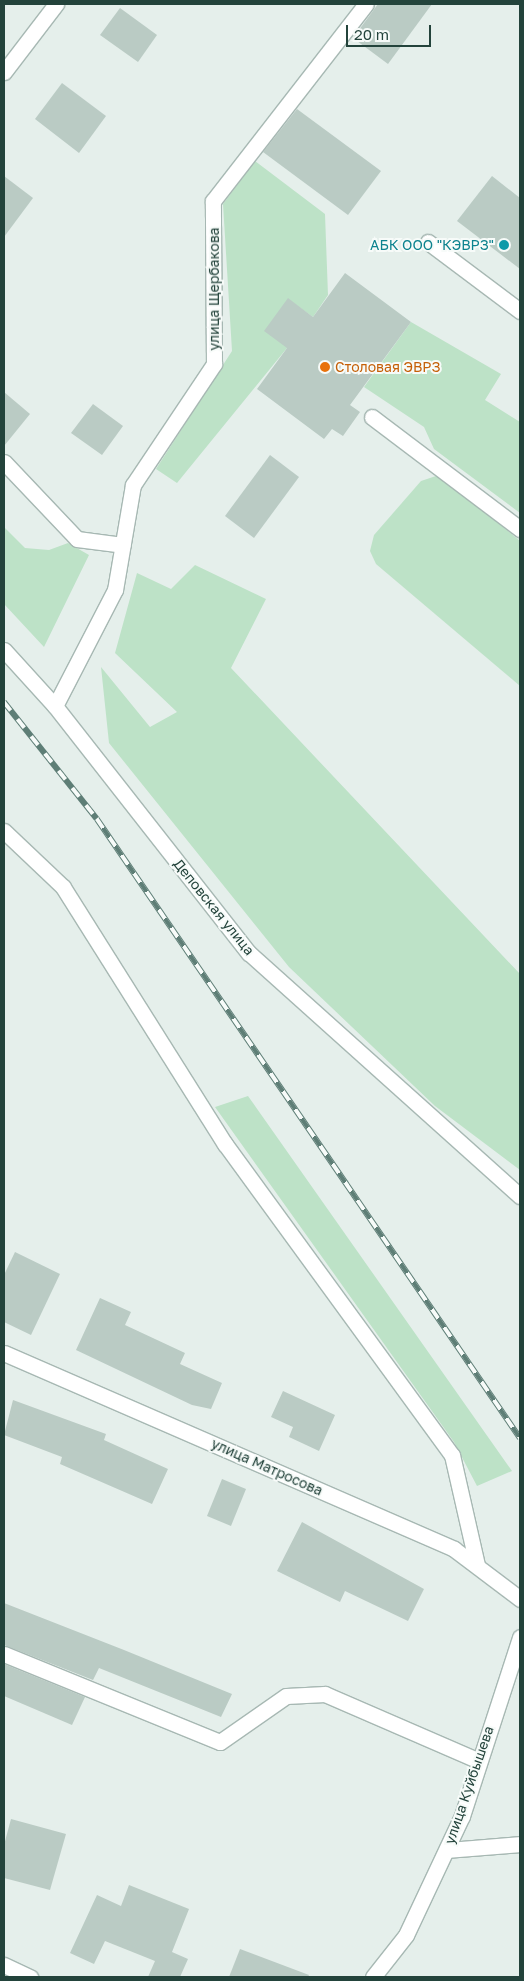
<!DOCTYPE html>
<meta charset="utf-8">
<style>
body{margin:0}
#map{position:relative;width:524px;height:1981px;overflow:hidden;background:#e5efeb;font-family:"Golos Text",sans-serif}
div>[style]{position:absolute}
.green>*{inset:0;background:#bde2c7}
.building>*{inset:0;background:#bacbc4}
.roads{filter:drop-shadow(1px 0 #a7b8b3) drop-shadow(-1px 0 #a7b8b3) drop-shadow(0 1px #a7b8b3) drop-shadow(0 -1px #a7b8b3)}
.service>*{height:15px;margin:-7.5px;padding:0 7.5px;transform-origin:7.5px;border-radius:7.5px;background:#fff}
.minor>*{height:15px;margin:-7.5px;padding:0 7.5px;transform-origin:7.5px;border-radius:7.5px;background:#fff}
.tertiary>*{height:15px;margin:-7.5px;padding:0 7.5px;transform-origin:7.5px;border-radius:7.5px;background:#fff}
.rail>*{height:5.5px;margin-top:-2.75px;transform-origin:0;background:repeating-linear-gradient(90deg,#f7fbf9 0 11px,#5e7e76 0 22px);box-sizing:border-box;border-block:1px solid #5e7e76}
.dots>*{width:14px;height:14px;translate:-50% -50%;box-sizing:border-box;border:2px solid #f7fbf9;border-radius:50%}
span{translate:-50% -50%;white-space:nowrap;text-align:center;line-height:1.15;-webkit-text-stroke:4px #f7fbf9;paint-order:stroke}
.culture-label{font-size:14px;color:#0d838f}
.right{translate:-100% -50%;text-align:right}
.street-label{font-size:14px;color:#23433b}
.food-label{font-size:14px;color:#c56008}
.left{translate:0 -50%;text-align:left}
.frame{position:absolute;inset:0;border:5px solid #23433b;pointer-events:none}
.scale{position:absolute;left:346px;top:25px;width:85px;height:22px;box-sizing:border-box;border:2px solid #23433b;border-top:0;padding-left:6px;font-size:15px;line-height:18px;white-space:nowrap;color:#23433b;-webkit-text-stroke:4px #f7fbf9;paint-order:stroke}
</style>
<div id="map">
<div class="green">
<div style="clip-path:polygon(255px 161px,325px 214px,328px 295px,313px 317px,288px 299px,287px 348px,177px 483px,156px 469px,232px 351px,223px 204px)"></div>
<div style="clip-path:polygon(411px 322px,501px 374px,485px 400px,520px 422px,520px 513px,434px 449px,424px 427px,364px 387px)"></div>
<div style="clip-path:polygon(436px 476px,449px 482px,520px 541px,520px 686px,376px 564px,370px 551px,374px 535px,421px 481px)"></div>
<div style="clip-path:polygon(4px 527px,25px 548px,49px 550px,68px 543px,89px 555px,44px 647px,4px 604px)"></div>
<div style="clip-path:polygon(195px 565px,266px 599px,231px 668px,520px 974px,520px 1170px,435px 1106px,289px 967px,109px 743px,101px 667px,150px 727px,177px 712px,115px 653px,137px 573px,171px 589px)"></div>
<div style="clip-path:polygon(248px 1096px,512px 1471px,477px 1486px,454px 1442px,215px 1107px)"></div>
</div>
<div class="building">
<div style="clip-path:polygon(378px 4px,432px 4px,388px 64px,353px 38px)"></div>
<div style="clip-path:polygon(120px 8px,157px 35px,138px 62px,100px 35px)"></div>
<div style="clip-path:polygon(62px 83px,106px 116px,79px 153px,35px 119px)"></div>
<div style="clip-path:polygon(297px 109px,381px 171px,348px 215px,263px 152px)"></div>
<div style="clip-path:polygon(4px 176px,33px 198px,4px 237px)"></div>
<div style="clip-path:polygon(492px 176px,520px 198px,520px 269px,457px 221px)"></div>
<div style="clip-path:polygon(345px 273px,411px 322px,350px 405px,360px 412px,343px 436px,332px 429px,324px 439px,257px 389px,287px 348px,264px 331px,288px 298px,313px 317px)"></div>
<div style="clip-path:polygon(4px 392px,30px 414px,4px 446px)"></div>
<div style="clip-path:polygon(93px 404px,123px 426px,102px 455px,71px 433px)"></div>
<div style="clip-path:polygon(270px 455px,299px 477px,254px 538px,225px 516px)"></div>
<div style="clip-path:polygon(15px 1252px,60px 1274px,31px 1335px,4px 1322px,4px 1275px)"></div>
<div style="clip-path:polygon(100px 1298px,131px 1312px,125px 1325px,185px 1353px,180px 1364px,222px 1383px,211px 1409px,192px 1405px,76px 1350px)"></div>
<div style="clip-path:polygon(283px 1391px,335px 1415px,319px 1451px,289px 1437px,293px 1427px,271px 1417px)"></div>
<div style="clip-path:polygon(13px 1400px,106px 1434px,104px 1440px,168px 1469px,152px 1504px,60px 1464px,62px 1457px,4px 1435px)"></div>
<div style="clip-path:polygon(222px 1479px,246px 1489px,231px 1526px,207px 1516px)"></div>
<div style="clip-path:polygon(302px 1522px,424px 1589px,408px 1621px,345px 1591px,340px 1602px,277px 1571px)"></div>
<div style="clip-path:polygon(4px 1603px,124px 1650px,232px 1694px,221px 1717px,99px 1668px,93px 1680px,4px 1645px)"></div>
<div style="clip-path:polygon(4px 1664px,85px 1697px,72px 1725px,4px 1696px)"></div>
<div style="clip-path:polygon(11px 1819px,66px 1834px,50px 1890px,4px 1878px,4px 1845px)"></div>
<div style="clip-path:polygon(129px 1885px,189px 1909px,172px 1952px,188px 1959px,180px 1977px,148px 1977px,155px 1961px,105px 1941px,94px 1964px,70px 1953px,97px 1895px,121px 1906px)"></div>
<div style="clip-path:polygon(240px 1949px,309px 1975px,308px 1977px,229px 1977px)"></div>
</div>
<div class="roads">
<div class="service">
<div style="left:428px;top:242px;width:115px;rotate:36.9deg"></div>
<div style="left:372px;top:417px;width:186px;rotate:37.1deg"></div>
<div style="left:4px;top:831px;width:81px;rotate:43.5deg"></div>
<div style="left:63px;top:887px;width:304px;rotate:57.8deg"></div>
<div style="left:225px;top:1144px;width:385px;rotate:53.9deg"></div>
<div style="left:452px;top:1455px;width:113px;rotate:77.2deg"></div>
<div style="left:4px;top:1654px;width:233px;rotate:22.2deg"></div>
<div style="left:220px;top:1742px;width:80px;rotate:-34.9deg"></div>
<div style="left:286px;top:1696px;width:39px;rotate:-3deg"></div>
<div style="left:325px;top:1694px;width:168px;rotate:23.5deg"></div>
<div style="left:447px;top:1850px;width:73px;rotate:-4.7deg"></div>
</div>
<div class="minor">
<div style="left:4px;top:72px;width:86px;rotate:-52.6deg"></div>
<div style="left:4px;top:462px;width:106px;rotate:46.5deg"></div>
<div style="left:77px;top:539px;width:46px;rotate:7.4deg"></div>
<div style="left:55px;top:706px;width:131px;rotate:-62.7deg"></div>
<div style="left:115px;top:590px;width:107px;rotate:-80.3deg"></div>
<div style="left:133px;top:485px;width:146px;rotate:-56.2deg"></div>
<div style="left:214px;top:364px;width:163px;rotate:-90.4deg"></div>
<div style="left:213px;top:201px;width:249px;rotate:-52.2deg"></div>
<div style="left:4px;top:1353px;width:491px;rotate:23.5deg"></div>
<div style="left:454px;top:1549px;width:83px;rotate:37.1deg"></div>
<div style="left:4px;top:1965px;width:29px;rotate:25deg"></div>
</div>
<div class="tertiary">
<div style="left:4px;top:650px;width:76px;rotate:47.7deg"></div>
<div style="left:55px;top:706px;width:314px;rotate:51.9deg"></div>
<div style="left:249px;top:953px;width:364px;rotate:41.9deg"></div>
<div style="left:373px;top:1977px;width:53px;rotate:-51.8deg"></div>
<div style="left:406px;top:1935px;width:132px;rotate:-64.8deg"></div>
<div style="left:462px;top:1816px;width:188px;rotate:-72deg"></div>
</div>
</div>
<div class="rail">
<div style="left:4px;top:702px;width:149px;rotate:51.5deg"></div>
<div style="left:97px;top:819px;width:750px;rotate:55.65deg"></div>
</div>
<div class="dots">
<div style="left:504px;top:245px;background:#0f9aa8"></div>
<div style="left:325px;top:367px;background:#e8710a"></div>
</div>
<div class="culture-label">
<span class="right" style="left:494px;top:245px">АБК ООО "КЭВРЗ"</span>
</div>
<div class="street-label">
<span style="left:214px;top:289px;rotate:-90deg">улица Щербакова</span>
<span style="left:214px;top:907px;rotate:51deg">Деповская улица</span>
<span style="left:267px;top:1467px;rotate:24deg">улица Матросова</span>
<span style="left:469px;top:1785px;rotate:-71deg">улица Куйбышева</span>
</div>
<div class="food-label">
<span class="left" style="left:335px;top:367px">Столовая ЭВРЗ</span>
</div>
<div class="frame"></div>
<div class="scale">20 m</div>
</div>
